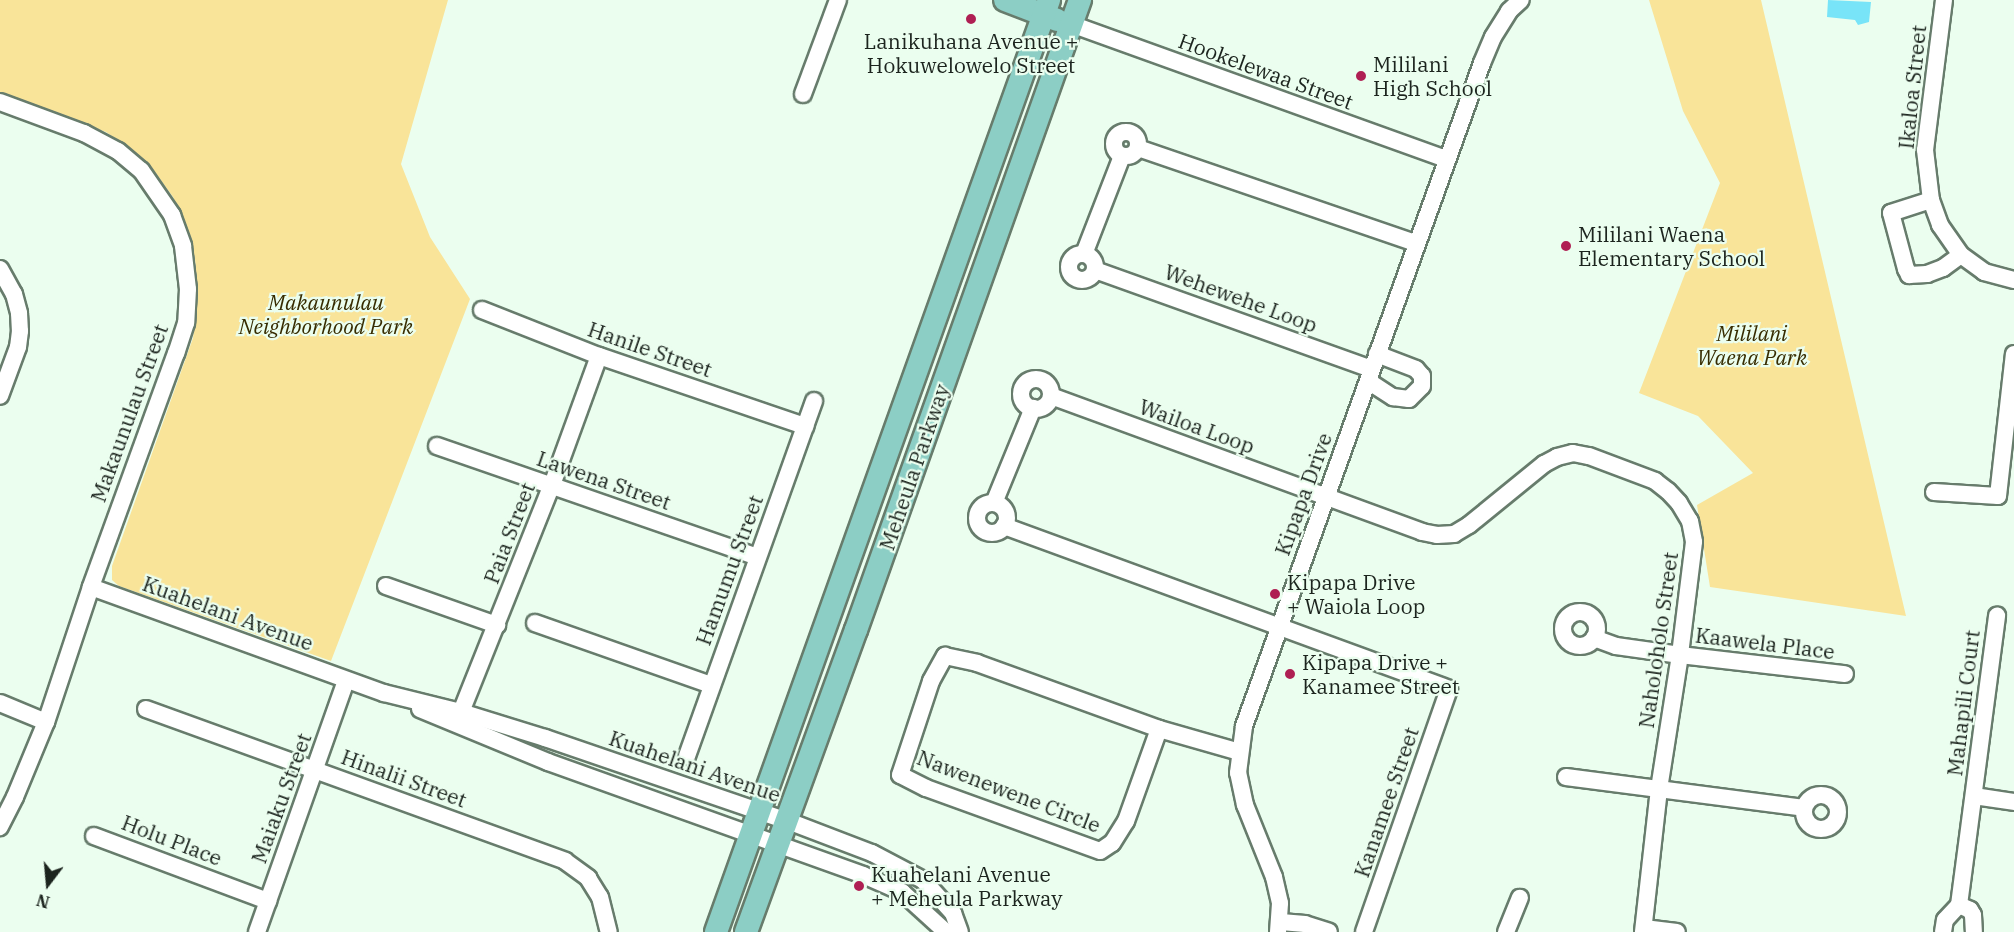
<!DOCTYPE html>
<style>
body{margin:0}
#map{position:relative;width:2014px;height:932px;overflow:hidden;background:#ebfeef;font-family:"IBM Plex Serif",serif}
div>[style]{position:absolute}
.green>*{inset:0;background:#f9e499}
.water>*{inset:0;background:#78e4f8}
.roads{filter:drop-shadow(2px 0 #677c6c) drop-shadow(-2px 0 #677c6c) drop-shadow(0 2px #677c6c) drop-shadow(0 -2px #677c6c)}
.minor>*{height:16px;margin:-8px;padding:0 8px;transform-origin:8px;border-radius:8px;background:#fff}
.minor>.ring{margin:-8px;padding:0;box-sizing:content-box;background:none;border:16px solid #fff;border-radius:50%}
.major>*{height:22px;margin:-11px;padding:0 11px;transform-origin:11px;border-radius:11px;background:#8ccec5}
.dots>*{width:16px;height:16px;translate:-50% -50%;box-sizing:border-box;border:3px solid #ebfeef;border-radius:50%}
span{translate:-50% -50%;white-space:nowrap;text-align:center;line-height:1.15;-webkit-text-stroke:4.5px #ebfeef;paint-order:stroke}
.poi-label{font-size:21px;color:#1c241e}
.left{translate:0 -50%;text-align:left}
.street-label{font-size:21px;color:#1c241e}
.park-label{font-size:21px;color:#372c00;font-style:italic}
.north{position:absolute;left:18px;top:854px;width:60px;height:60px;-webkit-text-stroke:4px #ebfeef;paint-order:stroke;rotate:196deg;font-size:16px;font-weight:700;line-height:24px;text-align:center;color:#1c241e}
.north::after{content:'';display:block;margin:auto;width:21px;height:27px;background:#1c241e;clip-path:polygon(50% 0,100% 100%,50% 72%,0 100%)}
</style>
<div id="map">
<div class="green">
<div style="clip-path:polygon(0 0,448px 0,401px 164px,430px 237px,470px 299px,331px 661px,119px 586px,112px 580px,112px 566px,193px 338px,198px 295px,195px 259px,185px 225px,173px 197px,152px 168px,132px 150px,106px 132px,0 92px)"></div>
<div style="clip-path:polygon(1649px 0,1761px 0,1906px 616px,1710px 587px,1697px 505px,1753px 473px,1698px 416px,1639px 393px,1720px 183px,1683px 111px)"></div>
</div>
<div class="water">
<div style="clip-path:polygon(1828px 0,1871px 2px,1869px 22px,1858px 25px,1855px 20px,1827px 17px)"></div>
</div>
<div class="roads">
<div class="minor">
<div style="left:1944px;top:0;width:151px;rotate:97.2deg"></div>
<div style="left:1925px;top:150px;width:50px;rotate:83.2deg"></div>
<div style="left:1931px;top:200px;width:27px;rotate:70deg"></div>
<div style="left:1940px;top:225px;width:37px;rotate:55deg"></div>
<div style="left:1961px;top:255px;width:29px;rotate:36deg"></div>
<div style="left:1984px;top:272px;width:31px;rotate:15deg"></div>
<div style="left:1071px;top:24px;width:400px;rotate:19.8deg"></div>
<div style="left:803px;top:94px;width:100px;rotate:-69.6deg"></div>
<div style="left:0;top:102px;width:90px;rotate:20.3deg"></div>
<div style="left:84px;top:133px;width:38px;rotate:28deg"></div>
<div style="left:118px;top:151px;width:30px;rotate:40deg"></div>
<div style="left:141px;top:170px;width:55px;rotate:55.4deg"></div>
<div style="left:172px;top:215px;width:33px;rotate:70deg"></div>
<div style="left:183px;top:246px;width:43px;rotate:83.4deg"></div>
<div style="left:188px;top:289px;width:34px;rotate:93deg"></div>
<div style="left:186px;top:323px;width:32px;rotate:108deg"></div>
<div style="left:176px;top:353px;width:249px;rotate:110deg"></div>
<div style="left:91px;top:587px;width:142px;rotate:108.4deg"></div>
<div style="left:46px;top:722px;width:81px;rotate:112.5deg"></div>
<div style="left:15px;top:797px;width:34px;rotate:117deg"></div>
<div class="ring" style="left:1114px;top:132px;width:8px;height:8px"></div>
<div style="left:1138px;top:148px;width:294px;rotate:18.9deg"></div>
<div style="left:1931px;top:200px;width:42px;rotate:162deg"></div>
<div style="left:1891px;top:213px;width:58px;rotate:75deg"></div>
<div style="left:1906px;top:269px;width:7px;rotate:63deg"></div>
<div style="left:1909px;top:275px;width:18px;rotate:-3deg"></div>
<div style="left:1927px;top:274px;width:17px;rotate:-21deg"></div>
<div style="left:1943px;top:268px;width:22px;rotate:-36deg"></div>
<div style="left:1084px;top:254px;width:105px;rotate:-68.8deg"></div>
<div class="ring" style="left:1069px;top:254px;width:10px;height:10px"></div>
<div style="left:0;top:269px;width:29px;rotate:61deg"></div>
<div style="left:14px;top:294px;width:20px;rotate:75deg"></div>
<div style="left:19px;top:313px;width:18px;rotate:87deg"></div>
<div style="left:20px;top:331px;width:16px;rotate:97deg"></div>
<div style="left:18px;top:347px;width:52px;rotate:110.2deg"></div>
<div style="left:1095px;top:270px;width:294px;rotate:19.7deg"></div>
<div style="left:482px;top:310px;width:126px;rotate:21.5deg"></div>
<div style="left:599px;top:356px;width:218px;rotate:18.8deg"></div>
<div class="ring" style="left:1021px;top:379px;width:14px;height:14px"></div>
<div style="left:1368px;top:381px;width:30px;rotate:33deg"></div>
<div style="left:1393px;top:397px;width:16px;rotate:7deg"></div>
<div style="left:1409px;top:399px;width:18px;rotate:-45deg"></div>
<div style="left:1422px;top:386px;width:10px;rotate:-90deg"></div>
<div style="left:1422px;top:376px;width:9px;rotate:-131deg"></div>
<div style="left:1416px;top:369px;width:42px;rotate:-159deg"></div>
<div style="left:1051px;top:396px;width:395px;rotate:20.1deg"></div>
<div style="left:1422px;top:532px;width:15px;rotate:11deg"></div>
<div style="left:1437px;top:535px;width:17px;rotate:-3deg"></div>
<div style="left:1454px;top:534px;width:17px;rotate:-31deg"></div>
<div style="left:1469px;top:525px;width:97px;rotate:-39.1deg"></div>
<div style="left:1544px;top:464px;width:15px;rotate:-28deg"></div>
<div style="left:1557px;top:457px;width:16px;rotate:-14deg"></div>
<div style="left:1573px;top:453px;width:16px;rotate:11deg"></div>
<div style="left:1589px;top:456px;width:71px;rotate:20.7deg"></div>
<div style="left:1655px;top:481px;width:16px;rotate:38deg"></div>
<div style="left:1668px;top:491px;width:16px;rotate:47deg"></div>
<div style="left:1679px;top:503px;width:21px;rotate:59deg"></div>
<div style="left:1690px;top:521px;width:21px;rotate:79deg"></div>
<div style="left:1694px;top:542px;width:114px;rotate:97.1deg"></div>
<div style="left:1680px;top:655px;width:136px;rotate:98.9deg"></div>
<div style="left:1659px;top:789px;width:144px;rotate:96.4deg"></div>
<div style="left:437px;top:446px;width:339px;rotate:19.1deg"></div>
<div style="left:1934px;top:492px;width:64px;rotate:3.6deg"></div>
<div style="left:1998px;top:496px;width:143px;rotate:-83.6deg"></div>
<div style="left:994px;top:503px;width:103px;rotate:-67.7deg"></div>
<div class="ring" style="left:977px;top:503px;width:14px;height:14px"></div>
<div style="left:1004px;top:526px;width:474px;rotate:20.1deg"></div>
<div style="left:1449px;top:689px;width:257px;rotate:109.3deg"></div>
<div style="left:386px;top:586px;width:118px;rotate:19.4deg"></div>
<div style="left:91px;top:587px;width:312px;rotate:19.9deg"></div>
<div style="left:384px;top:693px;width:79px;rotate:13.9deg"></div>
<div style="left:461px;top:712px;width:88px;rotate:17.2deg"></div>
<div style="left:545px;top:738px;width:257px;rotate:18.9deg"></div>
<div style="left:788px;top:821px;width:90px;rotate:20.9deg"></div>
<div style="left:872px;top:853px;width:58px;rotate:27.9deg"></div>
<div style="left:923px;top:880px;width:45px;rotate:47.7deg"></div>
<div style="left:953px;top:913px;width:20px;rotate:70deg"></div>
<div class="ring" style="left:1563px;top:612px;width:18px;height:18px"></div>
<div style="left:535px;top:623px;width:187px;rotate:19.4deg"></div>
<div style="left:1594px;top:638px;width:23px;rotate:20deg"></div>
<div style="left:1616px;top:646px;width:65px;rotate:8deg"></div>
<div style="left:1680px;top:655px;width:166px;rotate:6.6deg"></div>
<div style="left:945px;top:656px;width:33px;rotate:12deg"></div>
<div style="left:977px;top:663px;width:194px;rotate:19.9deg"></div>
<div style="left:1159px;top:729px;width:98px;rotate:109.7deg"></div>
<div style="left:1126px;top:821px;width:26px;rotate:122deg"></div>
<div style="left:1112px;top:843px;width:14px;rotate:146deg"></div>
<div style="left:1100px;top:851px;width:185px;rotate:-160.1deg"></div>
<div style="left:926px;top:788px;width:29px;rotate:-153deg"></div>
<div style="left:900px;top:775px;width:99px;rotate:-71.7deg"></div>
<div style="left:931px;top:681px;width:29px;rotate:-61deg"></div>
<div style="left:0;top:703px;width:50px;rotate:22.4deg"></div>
<div style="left:146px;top:709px;width:446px;rotate:19.9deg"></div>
<div style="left:565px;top:861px;width:29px;rotate:36deg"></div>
<div style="left:588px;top:878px;width:22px;rotate:58deg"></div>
<div style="left:600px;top:897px;width:36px;rotate:76deg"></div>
<div style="left:420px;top:709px;width:139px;rotate:22.5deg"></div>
<div style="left:548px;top:762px;width:335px;rotate:19.7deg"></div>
<div style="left:863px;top:875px;width:43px;rotate:23.6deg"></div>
<div style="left:902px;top:892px;width:59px;rotate:42.3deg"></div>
<div style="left:457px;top:722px;width:255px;rotate:-68.2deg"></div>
<div style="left:552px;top:485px;width:137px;rotate:-70deg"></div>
<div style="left:1159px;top:729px;width:84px;rotate:15.9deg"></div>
<div style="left:687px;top:756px;width:377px;rotate:-70.3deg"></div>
<div style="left:1566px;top:777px;width:240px;rotate:7.4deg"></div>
<div class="ring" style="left:1804px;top:795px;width:18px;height:18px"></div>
<div style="left:1974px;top:796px;width:40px;rotate:8.5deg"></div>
<div style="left:94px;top:836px;width:186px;rotate:20.5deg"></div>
<div style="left:1959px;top:905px;width:12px;rotate:24deg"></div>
<div style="left:1970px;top:910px;width:6px;rotate:59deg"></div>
<div style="left:1973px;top:915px;width:17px;rotate:87deg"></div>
<div style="left:1281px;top:922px;width:24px;rotate:5deg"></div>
<div style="left:1305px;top:924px;width:25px;rotate:18deg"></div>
<div style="left:1644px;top:928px;width:33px;rotate:7deg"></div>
<div style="left:257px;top:932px;width:267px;rotate:-70.5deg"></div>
<div style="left:1278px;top:932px;width:29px;rotate:-86deg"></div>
<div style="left:1280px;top:903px;width:27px;rotate:-103deg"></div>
<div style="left:1274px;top:877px;width:78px;rotate:-111.9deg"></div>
<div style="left:1245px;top:805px;width:33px;rotate:-102deg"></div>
<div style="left:1238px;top:773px;width:47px;rotate:-82.7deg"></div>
<div style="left:1244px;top:726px;width:704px;rotate:-70.25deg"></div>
<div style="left:1482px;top:63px;width:28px;rotate:-67deg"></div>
<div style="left:1493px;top:37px;width:31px;rotate:-58deg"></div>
<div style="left:1509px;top:11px;width:16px;rotate:-43deg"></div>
<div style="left:1506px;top:932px;width:37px;rotate:-68deg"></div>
<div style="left:1943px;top:932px;width:12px;rotate:-81deg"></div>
<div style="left:1945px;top:920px;width:21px;rotate:-47deg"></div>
<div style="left:1959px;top:905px;width:292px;rotate:-82.5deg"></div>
</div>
<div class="major">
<div style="left:1005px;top:0;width:56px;rotate:21deg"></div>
<div style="left:716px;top:932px;width:990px;rotate:-70.34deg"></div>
<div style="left:746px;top:932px;width:321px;rotate:-70deg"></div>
<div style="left:856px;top:630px;width:669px;rotate:-70.43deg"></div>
</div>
</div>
<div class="dots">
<div style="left:971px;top:19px;background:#af1f53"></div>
<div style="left:1361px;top:76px;background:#af1f53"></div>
<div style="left:1566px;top:246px;background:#af1f53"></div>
<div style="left:1275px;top:594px;background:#af1f53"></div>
<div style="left:1290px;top:674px;background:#af1f53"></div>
<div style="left:859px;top:886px;background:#af1f53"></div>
</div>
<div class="poi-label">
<span style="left:971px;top:53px">Lanikuhana Avenue +<br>Hokuwelowelo Street</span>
<span class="left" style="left:1373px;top:76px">Mililani<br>High School</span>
<span class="left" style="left:1578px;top:246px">Mililani Waena<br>Elementary School</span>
<span class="left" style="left:1287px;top:594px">Kipapa Drive<br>+ Waiola Loop</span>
<span class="left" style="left:1302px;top:674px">Kipapa Drive +<br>Kanamee Street</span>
<span class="left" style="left:871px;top:886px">Kuahelani Avenue<br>+ Meheula Parkway</span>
</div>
<div class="street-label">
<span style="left:1266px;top:71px;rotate:20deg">Hookelewaa Street</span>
<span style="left:1912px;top:87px;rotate:-84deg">Ikaloa Street</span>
<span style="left:1241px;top:298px;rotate:20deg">Wehewehe Loop</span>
<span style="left:650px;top:349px;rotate:19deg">Hanile Street</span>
<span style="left:129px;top:413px;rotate:-70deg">Makaunulau Street</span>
<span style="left:1197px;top:426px;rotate:20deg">Wailoa Loop</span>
<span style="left:914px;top:467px;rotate:-71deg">Meheula Parkway</span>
<span style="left:604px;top:480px;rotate:19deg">Lawena Street</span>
<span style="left:1303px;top:494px;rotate:-70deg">Kipapa Drive</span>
<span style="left:509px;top:533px;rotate:-69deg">Paia Street</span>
<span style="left:729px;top:570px;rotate:-70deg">Hamumu Street</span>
<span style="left:228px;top:613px;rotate:20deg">Kuahelani Avenue</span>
<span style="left:1658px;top:640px;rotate:-82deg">Naholoholo Street</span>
<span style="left:1765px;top:643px;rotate:7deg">Kaawela Place</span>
<span style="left:1963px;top:703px;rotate:-83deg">Mahapili Court</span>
<span style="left:695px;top:766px;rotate:19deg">Kuahelani Avenue</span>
<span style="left:404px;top:778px;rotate:20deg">Hinalii Street</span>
<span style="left:1009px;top:791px;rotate:21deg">Nawenewene Circle</span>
<span style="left:281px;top:798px;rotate:-70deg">Maiaku Street</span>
<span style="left:1386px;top:802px;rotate:-71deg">Kanamee Street</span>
<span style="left:172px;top:840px;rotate:21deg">Holu Place</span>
</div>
<div class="park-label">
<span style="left:326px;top:314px">Makaunulau<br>Neighborhood Park</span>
<span style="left:1752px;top:345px">Mililani<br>Waena Park</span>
</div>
<div class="north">N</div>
</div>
